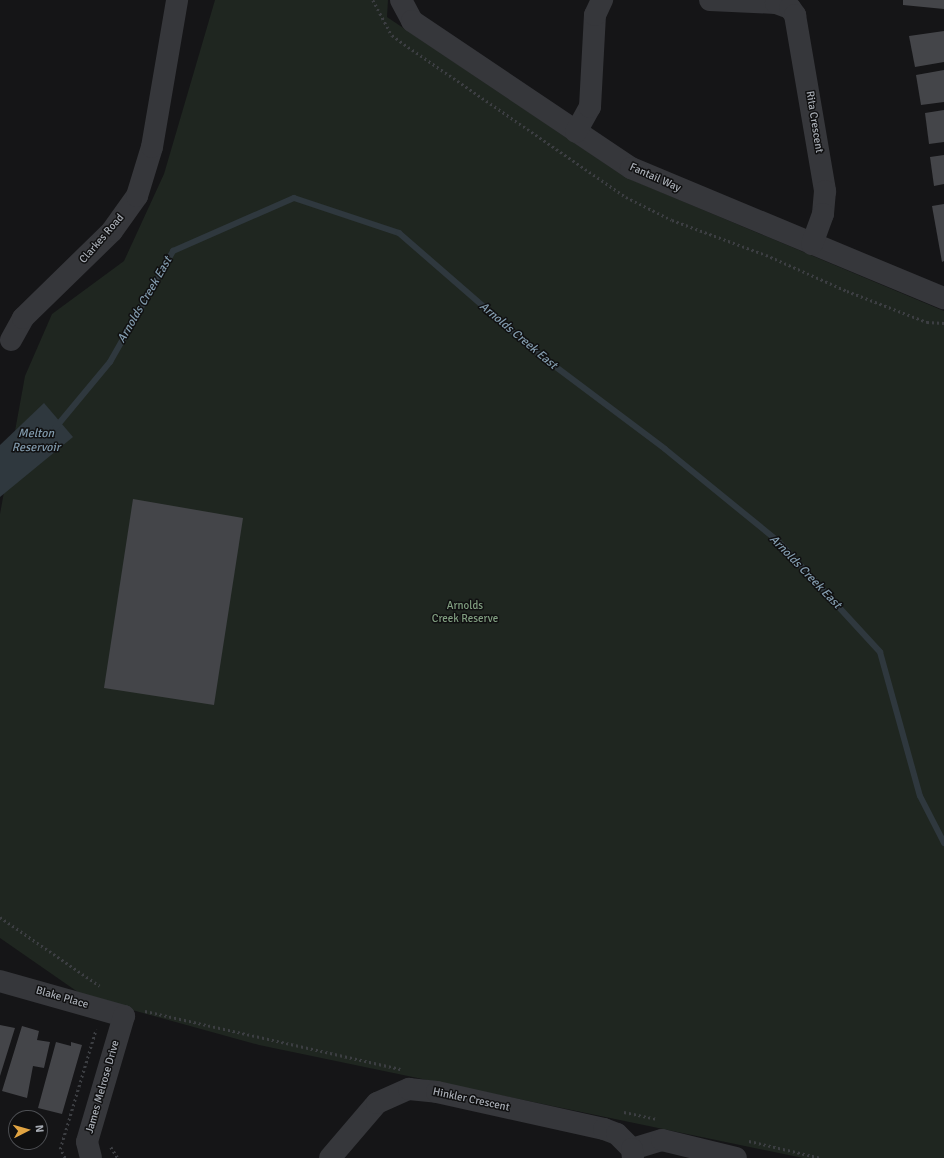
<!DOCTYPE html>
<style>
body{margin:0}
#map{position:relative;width:944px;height:1158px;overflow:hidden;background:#151517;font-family:Signika,sans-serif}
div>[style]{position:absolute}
.green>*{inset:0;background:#1f2620}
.water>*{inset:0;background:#2f383e}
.stream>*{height:6px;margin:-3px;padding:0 3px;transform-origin:3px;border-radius:3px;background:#2f383e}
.building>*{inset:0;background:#444549}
.path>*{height:2.5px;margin-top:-1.25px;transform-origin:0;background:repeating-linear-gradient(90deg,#3c3e42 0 2px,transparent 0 5px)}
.minor>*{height:22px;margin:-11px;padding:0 11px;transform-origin:11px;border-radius:11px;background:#36373b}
span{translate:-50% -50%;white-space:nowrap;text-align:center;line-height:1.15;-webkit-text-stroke:3px #101011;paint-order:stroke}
.street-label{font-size:11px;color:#a8adb5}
.park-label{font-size:11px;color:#819f81}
.water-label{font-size:12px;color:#829bad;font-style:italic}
.north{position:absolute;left:8px;top:1110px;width:40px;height:40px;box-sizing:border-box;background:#101011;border:1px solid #4d4f53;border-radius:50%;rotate:84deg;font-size:11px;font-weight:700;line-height:16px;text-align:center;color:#a8adb5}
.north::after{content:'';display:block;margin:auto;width:14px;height:18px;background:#e1a442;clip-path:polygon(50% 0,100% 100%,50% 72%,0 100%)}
</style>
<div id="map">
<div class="green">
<div style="clip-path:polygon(215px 0,388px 0,387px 17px,625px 177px,944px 311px,944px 1158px,803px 1158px,259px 1045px,85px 997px,0 938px,0 514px,25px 376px,52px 314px,124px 261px,164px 174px)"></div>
</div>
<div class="water">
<div style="clip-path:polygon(44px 403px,73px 437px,0 497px,0 445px)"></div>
</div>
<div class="stream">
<div style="left:56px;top:427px;width:85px;rotate:-50.3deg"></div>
<div style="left:110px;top:362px;width:128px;rotate:-60.4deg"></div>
<div style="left:173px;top:251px;width:132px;rotate:-23.7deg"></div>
<div style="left:294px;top:198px;width:111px;rotate:18.4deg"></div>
<div style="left:399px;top:233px;width:181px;rotate:41deg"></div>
<div style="left:536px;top:352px;width:161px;rotate:36.9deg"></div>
<div style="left:665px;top:449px;width:146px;rotate:39.2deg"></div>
<div style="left:778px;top:541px;width:151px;rotate:47.4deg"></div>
<div style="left:880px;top:652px;width:149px;rotate:74.5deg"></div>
<div style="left:920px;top:796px;width:53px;rotate:62.9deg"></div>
</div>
<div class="building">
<div style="clip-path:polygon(903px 0,944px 0,944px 9px,903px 5px)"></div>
<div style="clip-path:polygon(944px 31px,944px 62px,915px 67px,909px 36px)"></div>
<div style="clip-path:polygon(944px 70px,944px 102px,921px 105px,916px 75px)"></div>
<div style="clip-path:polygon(944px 110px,944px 142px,929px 144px,925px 113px)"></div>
<div style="clip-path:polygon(944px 155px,944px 184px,934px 186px,930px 157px)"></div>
<div style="clip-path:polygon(944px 204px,944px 261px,942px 262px,932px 206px)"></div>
<div style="clip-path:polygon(133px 499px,243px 518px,214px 705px,104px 688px)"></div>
<div style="clip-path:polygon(0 1025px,15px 1028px,0 1076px)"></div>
<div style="clip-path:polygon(22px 1026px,39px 1031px,37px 1040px,50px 1042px,44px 1068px,33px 1066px,27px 1098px,2px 1091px)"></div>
<div style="clip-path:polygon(56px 1042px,71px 1046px,71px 1042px,82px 1045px,62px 1114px,38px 1108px)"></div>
</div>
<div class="path">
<div style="left:373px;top:0;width:40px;rotate:62deg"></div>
<div style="left:392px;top:35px;width:15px;rotate:37deg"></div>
<div style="left:404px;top:44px;width:270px;rotate:34.6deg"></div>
<div style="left:626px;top:197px;width:51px;rotate:26.6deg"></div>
<div style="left:672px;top:220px;width:100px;rotate:20.4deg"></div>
<div style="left:766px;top:255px;width:89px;rotate:24deg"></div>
<div style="left:847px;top:291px;width:86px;rotate:21.2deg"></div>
<div style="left:927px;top:322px;width:17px;rotate:3deg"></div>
<div style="left:0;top:917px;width:121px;rotate:34.6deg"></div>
<div style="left:145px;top:1011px;width:262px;rotate:12.8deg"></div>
<div style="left:624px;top:1112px;width:33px;rotate:12deg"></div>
<div style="left:749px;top:1141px;width:74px;rotate:13.3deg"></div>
<div style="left:111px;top:1147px;width:13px;rotate:58deg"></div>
<div style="left:65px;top:1158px;width:10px;rotate:-119deg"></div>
<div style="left:60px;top:1149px;width:125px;rotate:-73.3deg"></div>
</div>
<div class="minor">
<div style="left:401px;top:0;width:24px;rotate:62deg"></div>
<div style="left:412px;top:21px;width:264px;rotate:33.9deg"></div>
<div style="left:631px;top:168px;width:339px;rotate:22.6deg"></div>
<div style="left:710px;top:0;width:66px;rotate:2.6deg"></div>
<div style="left:776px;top:3px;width:15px;rotate:20deg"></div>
<div style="left:790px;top:8px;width:9px;rotate:54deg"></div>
<div style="left:795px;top:15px;width:179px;rotate:80.3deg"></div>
<div style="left:825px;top:191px;width:23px;rotate:95deg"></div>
<div style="left:823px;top:214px;width:32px;rotate:110deg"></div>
<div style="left:576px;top:132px;width:29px;rotate:-61deg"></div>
<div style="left:590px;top:107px;width:92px;rotate:-86.9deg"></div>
<div style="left:595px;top:15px;width:17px;rotate:-65deg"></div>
<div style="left:11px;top:340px;width:25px;rotate:-61deg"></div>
<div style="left:23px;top:318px;width:124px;rotate:-44.3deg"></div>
<div style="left:112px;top:231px;width:43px;rotate:-54.5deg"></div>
<div style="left:137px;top:196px;width:51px;rotate:-73deg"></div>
<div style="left:152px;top:147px;width:149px;rotate:-80.3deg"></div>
<div style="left:0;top:981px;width:129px;rotate:15.8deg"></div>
<div style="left:124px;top:1016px;width:131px;rotate:106.4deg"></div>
<div style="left:87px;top:1142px;width:16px;rotate:76deg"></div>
<div style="left:632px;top:1149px;width:31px;rotate:-17deg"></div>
<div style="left:662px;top:1140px;width:76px;rotate:13.7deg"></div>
<div style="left:330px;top:1158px;width:72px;rotate:-49.5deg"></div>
<div style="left:377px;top:1103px;width:35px;rotate:-24deg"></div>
<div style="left:409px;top:1089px;width:28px;rotate:6deg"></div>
<div style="left:437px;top:1092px;width:171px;rotate:12.5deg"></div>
<div style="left:604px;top:1129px;width:14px;rotate:21deg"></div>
<div style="left:617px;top:1134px;width:21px;rotate:45deg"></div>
<div style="left:632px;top:1149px;width:9px;rotate:84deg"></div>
</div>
<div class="street-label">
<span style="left:814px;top:122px;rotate:81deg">Rita Crescent</span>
<span style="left:655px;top:178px;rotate:24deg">Fantail Way</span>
<span style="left:102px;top:239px;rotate:-49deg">Clarkes Road</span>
<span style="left:62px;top:998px;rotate:16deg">Blake Place</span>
<span style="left:103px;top:1087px;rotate:-74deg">James Melrose Drive</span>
<span style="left:471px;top:1100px;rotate:12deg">Hinkler Crescent</span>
</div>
<div class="park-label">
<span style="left:465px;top:613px">Arnolds<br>Creek Reserve</span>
</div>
<div class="water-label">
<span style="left:145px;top:300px;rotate:-60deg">Arnolds Creek East</span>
<span style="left:518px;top:336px;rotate:40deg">Arnolds Creek East</span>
<span style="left:36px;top:441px">Melton<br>Reservoir</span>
<span style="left:805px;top:572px;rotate:46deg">Arnolds Creek East</span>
</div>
<div class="north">N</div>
</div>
